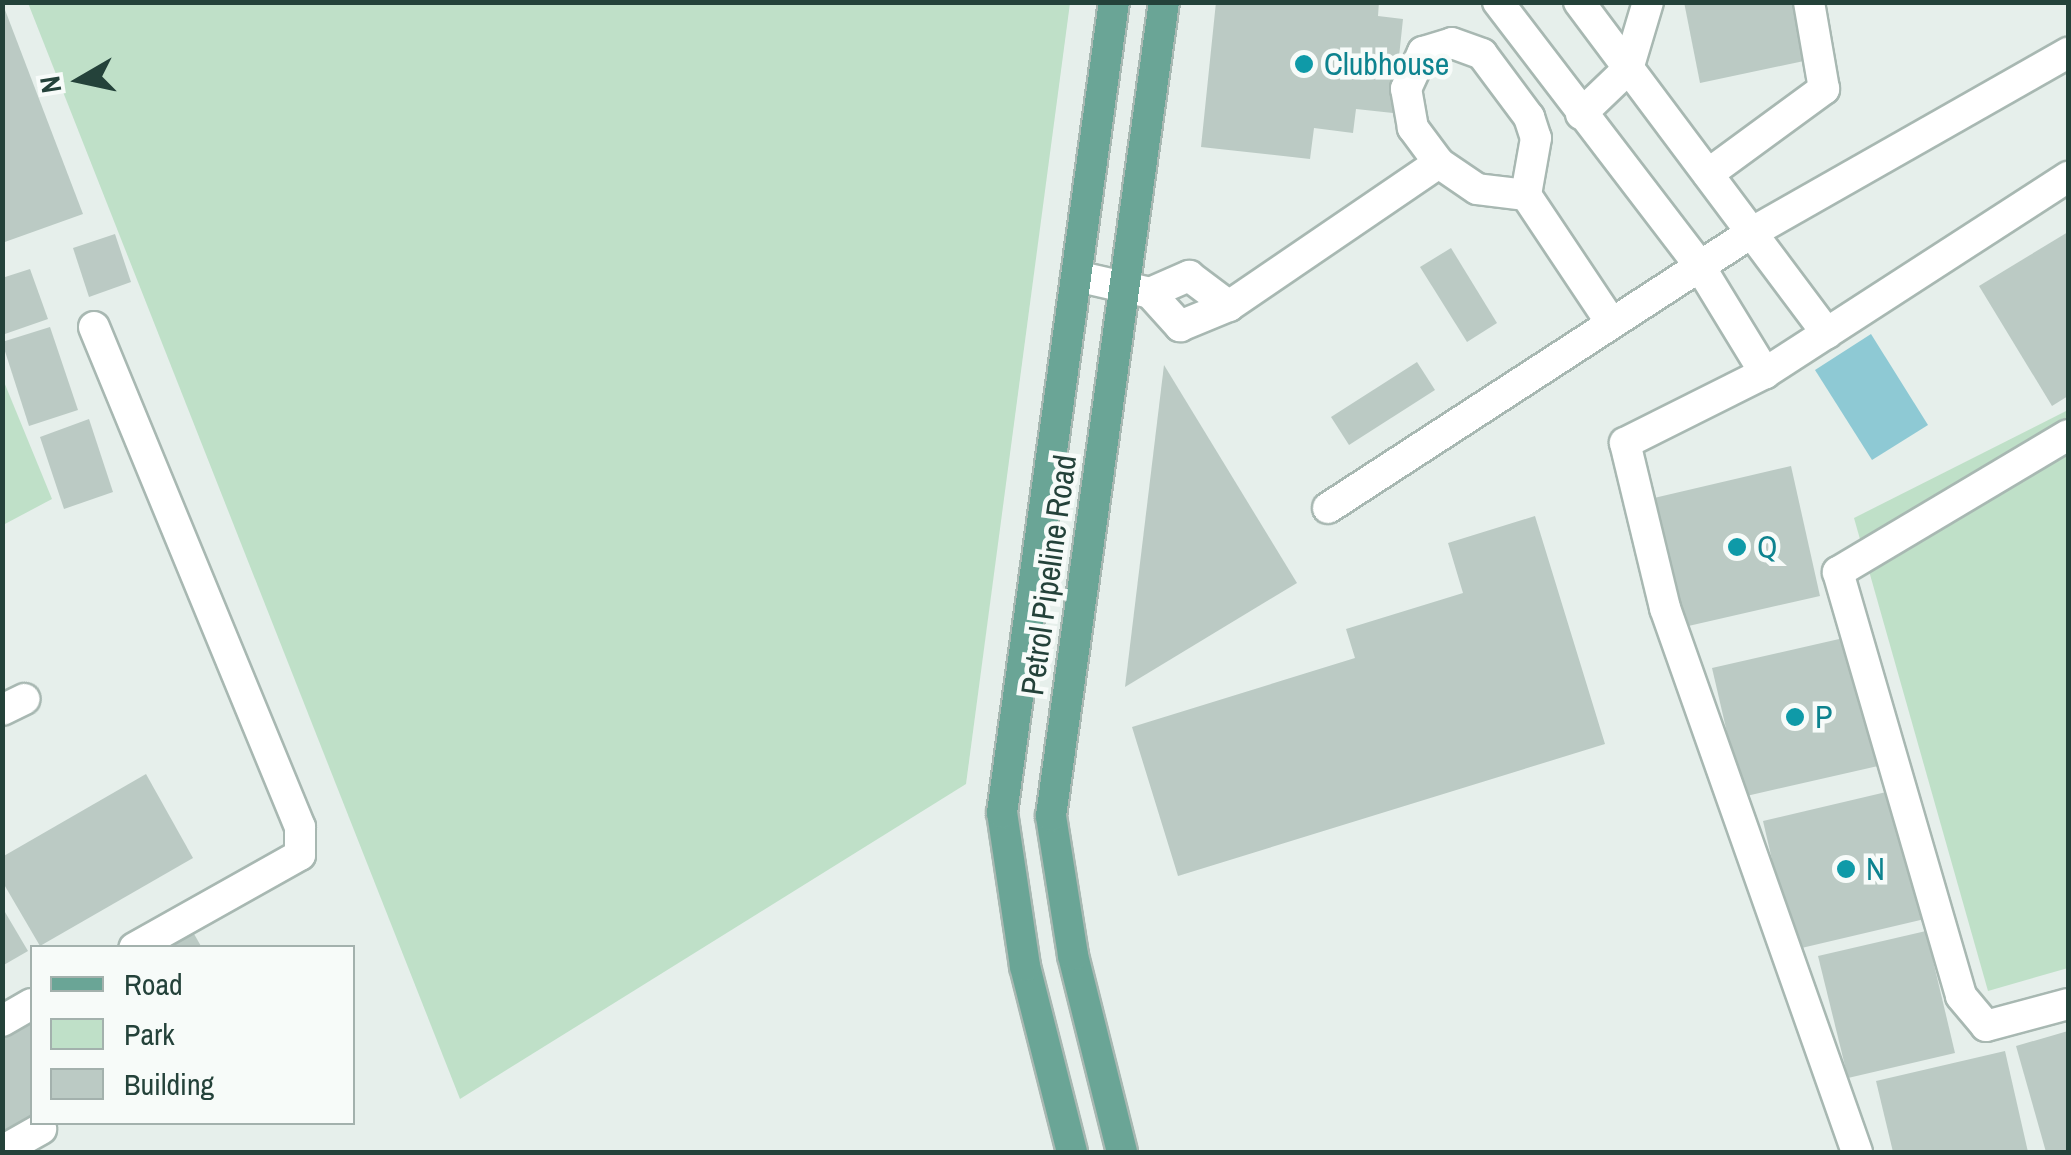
<!DOCTYPE html>
<style>
body{margin:0}
#map{position:relative;width:2071px;height:1155px;overflow:hidden;background:#e6efeb;font-family:"Archivo Narrow",sans-serif}
div>[style]{position:absolute}
.green>*{inset:0;background:#bfe0c8}
.water>*{inset:0;background:#8ec9d4}
.building>*{inset:0;background:#bbcac4}
.roads{filter:drop-shadow(2px 0 #a8b8b2) drop-shadow(-2px 0 #a8b8b2) drop-shadow(0 2px #a8b8b2) drop-shadow(0 -2px #a8b8b2)}
.minor>*{height:30px;margin:-15px;padding:0 15px;transform-origin:15px;border-radius:15px;background:#fff}
.major>*{height:30px;margin:-15px;padding:0 15px;transform-origin:15px;border-radius:15px;background:#6aa596}
.dots>*{width:28px;height:28px;translate:-50% -50%;box-sizing:border-box;border:5px solid #f7fbf9;border-radius:50%}
span{translate:-50% -50%;white-space:nowrap;text-align:center;line-height:1.15;-webkit-text-stroke:9px #f7fbf9;paint-order:stroke}
.culture-label{font-size:32px;color:#0d838f}
.left{translate:0 -50%;text-align:left}
.street-label{font-size:32px;color:#24423a}
.frame{position:absolute;inset:0;border:5px solid #24423a;pointer-events:none}
.legend{position:absolute;left:30px;top:945px;width:325px;height:180px;box-sizing:border-box;background:#f7fbf9;border:2px solid #a3b1ad;margin:0;padding:12px 18px;list-style:none;font-size:30px;color:#24423a}
.legend li{display:flex;align-items:center;gap:20px;height:50px}
.legend b{width:50px;border:2px solid #a3b1ad}
.north{position:absolute;left:30px;top:30px;width:100px;height:100px;-webkit-text-stroke:8px #f7fbf9;paint-order:stroke;rotate:261deg;font-size:28px;font-weight:700;line-height:40px;text-align:center;color:#24423a}
.north::after{content:'';display:block;margin:auto;width:35px;height:45px;background:#24423a;clip-path:polygon(50% 0,100% 100%,50% 72%,0 100%)}
</style>
<div id="map">
<div class="green">
<div style="clip-path:polygon(28px 3px,1070px 3px,966px 784px,460px 1099px)"></div>
<div style="clip-path:polygon(2px 377px,52px 499px,3px 525px,2px 525px)"></div>
<div style="clip-path:polygon(2068px 410px,2068px 968px,1988px 991px,1854px 518px)"></div>
</div>
<div class="water">
<div style="clip-path:polygon(1871px 334px,1928px 425px,1872px 460px,1815px 370px)"></div>
</div>
<div class="building">
<div style="clip-path:polygon(2px 2px,83px 214px,2px 243px)"></div>
<div style="clip-path:polygon(1216px 2px,1379px 2px,1378px 16px,1403px 19px,1393px 113px,1356px 109px,1353px 133px,1314px 128px,1310px 159px,1201px 147px)"></div>
<div style="clip-path:polygon(1684px 2px,1792px 2px,1804px 61px,1700px 83px)"></div>
<div style="clip-path:polygon(2068px 232px,2068px 396px,2052px 406px,1979px 286px)"></div>
<div style="clip-path:polygon(115px 234px,131px 282px,89px 297px,73px 248px)"></div>
<div style="clip-path:polygon(1451px 248px,1497px 323px,1467px 342px,1420px 267px)"></div>
<div style="clip-path:polygon(30px 269px,48px 319px,2px 335px,2px 278px)"></div>
<div style="clip-path:polygon(50px 327px,78px 410px,29px 426px,2px 342px)"></div>
<div style="clip-path:polygon(1417px 362px,1435px 390px,1349px 445px,1331px 417px)"></div>
<div style="clip-path:polygon(1164px 365px,1297px 583px,1125px 687px)"></div>
<div style="clip-path:polygon(89px 419px,113px 492px,64px 509px,40px 437px)"></div>
<div style="clip-path:polygon(1791px 466px,1820px 596px,1684px 627px,1654px 498px)"></div>
<div style="clip-path:polygon(1535px 516px,1605px 744px,1178px 876px,1132px 727px,1355px 658px,1346px 629px,1463px 593px,1448px 543px)"></div>
<div style="clip-path:polygon(1848px 637px,1878px 766px,1742px 797px,1712px 668px)"></div>
<div style="clip-path:polygon(146px 774px,193px 858px,40px 946px,2px 881px,2px 857px)"></div>
<div style="clip-path:polygon(1899px 789px,1929px 918px,1793px 950px,1763px 821px)"></div>
<div style="clip-path:polygon(2px 907px,28px 951px,2px 966px)"></div>
<div style="clip-path:polygon(189px 925px,202px 948px,150px 948px)"></div>
<div style="clip-path:polygon(1926px 931px,1955px 1053px,1848px 1078px,1818px 956px)"></div>
<div style="clip-path:polygon(32px 1013px,32px 1122px,2px 1143px,2px 1030px)"></div>
<div style="clip-path:polygon(2068px 1031px,2068px 1152px,2046px 1152px,2016px 1046px)"></div>
<div style="clip-path:polygon(2005px 1051px,2028px 1152px,1893px 1152px,1876px 1081px)"></div>
</div>
<div class="roads">
<div class="minor">
<div style="left:1498px;top:2px;width:331px;rotate:52.6deg"></div>
<div style="left:1699px;top:265px;width:127px;rotate:58.6deg"></div>
<div style="left:1579px;top:2px;width:414px;rotate:53.2deg"></div>
<div style="left:1581px;top:114px;width:65px;rotate:-43.8deg"></div>
<div style="left:1628px;top:69px;width:70px;rotate:-73.4deg"></div>
<div style="left:1708px;top:174px;width:144px;rotate:-36.2deg"></div>
<div style="left:1824px;top:89px;width:88px;rotate:-99.8deg"></div>
<div style="left:1526px;top:195px;width:49px;rotate:-173deg"></div>
<div style="left:1477px;top:189px;width:46px;rotate:-145.6deg"></div>
<div style="left:1439px;top:163px;width:44px;rotate:-126.6deg"></div>
<div style="left:1413px;top:128px;width:40px;rotate:-100deg"></div>
<div style="left:1406px;top:89px;width:41px;rotate:-65.3deg"></div>
<div style="left:1423px;top:52px;width:30px;rotate:-17deg"></div>
<div style="left:1452px;top:43px;width:32px;rotate:20deg"></div>
<div style="left:1482px;top:54px;width:79px;rotate:53.3deg"></div>
<div style="left:1529px;top:117px;width:22px;rotate:72deg"></div>
<div style="left:1536px;top:138px;width:58px;rotate:100deg"></div>
<div style="left:1526px;top:195px;width:151px;rotate:56.3deg"></div>
<div style="left:1076px;top:276px;width:76px;rotate:12.9deg"></div>
<div style="left:1150px;top:293px;width:43px;rotate:-23.6deg"></div>
<div style="left:1189px;top:276px;width:50px;rotate:36.9deg"></div>
<div style="left:1150px;top:293px;width:45px;rotate:47.7deg"></div>
<div style="left:1180px;top:326px;width:53px;rotate:-22.2deg"></div>
<div style="left:1229px;top:306px;width:254px;rotate:-34.3deg"></div>
<div style="left:94px;top:327px;width:541px;rotate:67.61deg"></div>
<div style="left:300px;top:827px;width:28px;rotate:90deg"></div>
<div style="left:300px;top:855px;width:190px;rotate:150.7deg"></div>
<div style="left:2068px;top:435px;width:268px;rotate:149.2deg"></div>
<div style="left:1838px;top:572px;width:441px;rotate:73.8deg"></div>
<div style="left:1961px;top:996px;width:39px;rotate:50deg"></div>
<div style="left:1986px;top:1026px;width:85px;rotate:-15deg"></div>
<div style="left:1328px;top:508px;width:505px;rotate:-33.03deg"></div>
<div style="left:1751px;top:233px;width:365px;rotate:-29.6deg"></div>
<div style="left:2px;top:710px;width:25px;rotate:-26deg"></div>
<div style="left:2px;top:1021px;width:34px;rotate:-30deg"></div>
<div style="left:2px;top:1151px;width:45px;rotate:-29.4deg"></div>
<div style="left:1857px;top:1152px;width:577px;rotate:-109.44deg"></div>
<div style="left:1665px;top:608px;width:170px;rotate:-103.6deg"></div>
<div style="left:1625px;top:443px;width:157px;rotate:-26.6deg"></div>
<div style="left:1765px;top:373px;width:361px;rotate:-32.9deg"></div>
</div>
<div class="major">
<div style="left:1072px;top:1152px;width:192px;rotate:-104.2deg"></div>
<div style="left:1025px;top:966px;width:155px;rotate:-98.5deg"></div>
<div style="left:1002px;top:813px;width:819px;rotate:-82.14deg"></div>
<div style="left:1122px;top:1152px;width:203px;rotate:-104deg"></div>
<div style="left:1073px;top:955px;width:141px;rotate:-99deg"></div>
<div style="left:1051px;top:816px;width:822px;rotate:-82.1deg"></div>
</div>
</div>
<div class="dots">
<div style="left:1304px;top:64px;background:#0f9aa8"></div>
<div style="left:1737px;top:547px;background:#0f9aa8"></div>
<div style="left:1795px;top:717px;background:#0f9aa8"></div>
<div style="left:1846px;top:869px;background:#0f9aa8"></div>
</div>
<div class="culture-label">
<span class="left" style="left:1324px;top:64px">Clubhouse</span>
<span class="left" style="left:1757px;top:547px">Q</span>
<span class="left" style="left:1815px;top:717px">P</span>
<span class="left" style="left:1866px;top:869px">N</span>
</div>
<div class="street-label">
<span style="left:1049px;top:575px;rotate:-82deg">Petrol Pipeline Road</span>
</div>
<div class="frame"></div>
<ul class="legend">
<li><b style="height:12px;background:#6aa596"></b>Road</li>
<li><b style="height:28px;background:#bfe0c8"></b>Park</li>
<li><b style="height:28px;background:#bbcac4"></b>Building</li>
</ul>
<div class="north">N</div>
</div>
